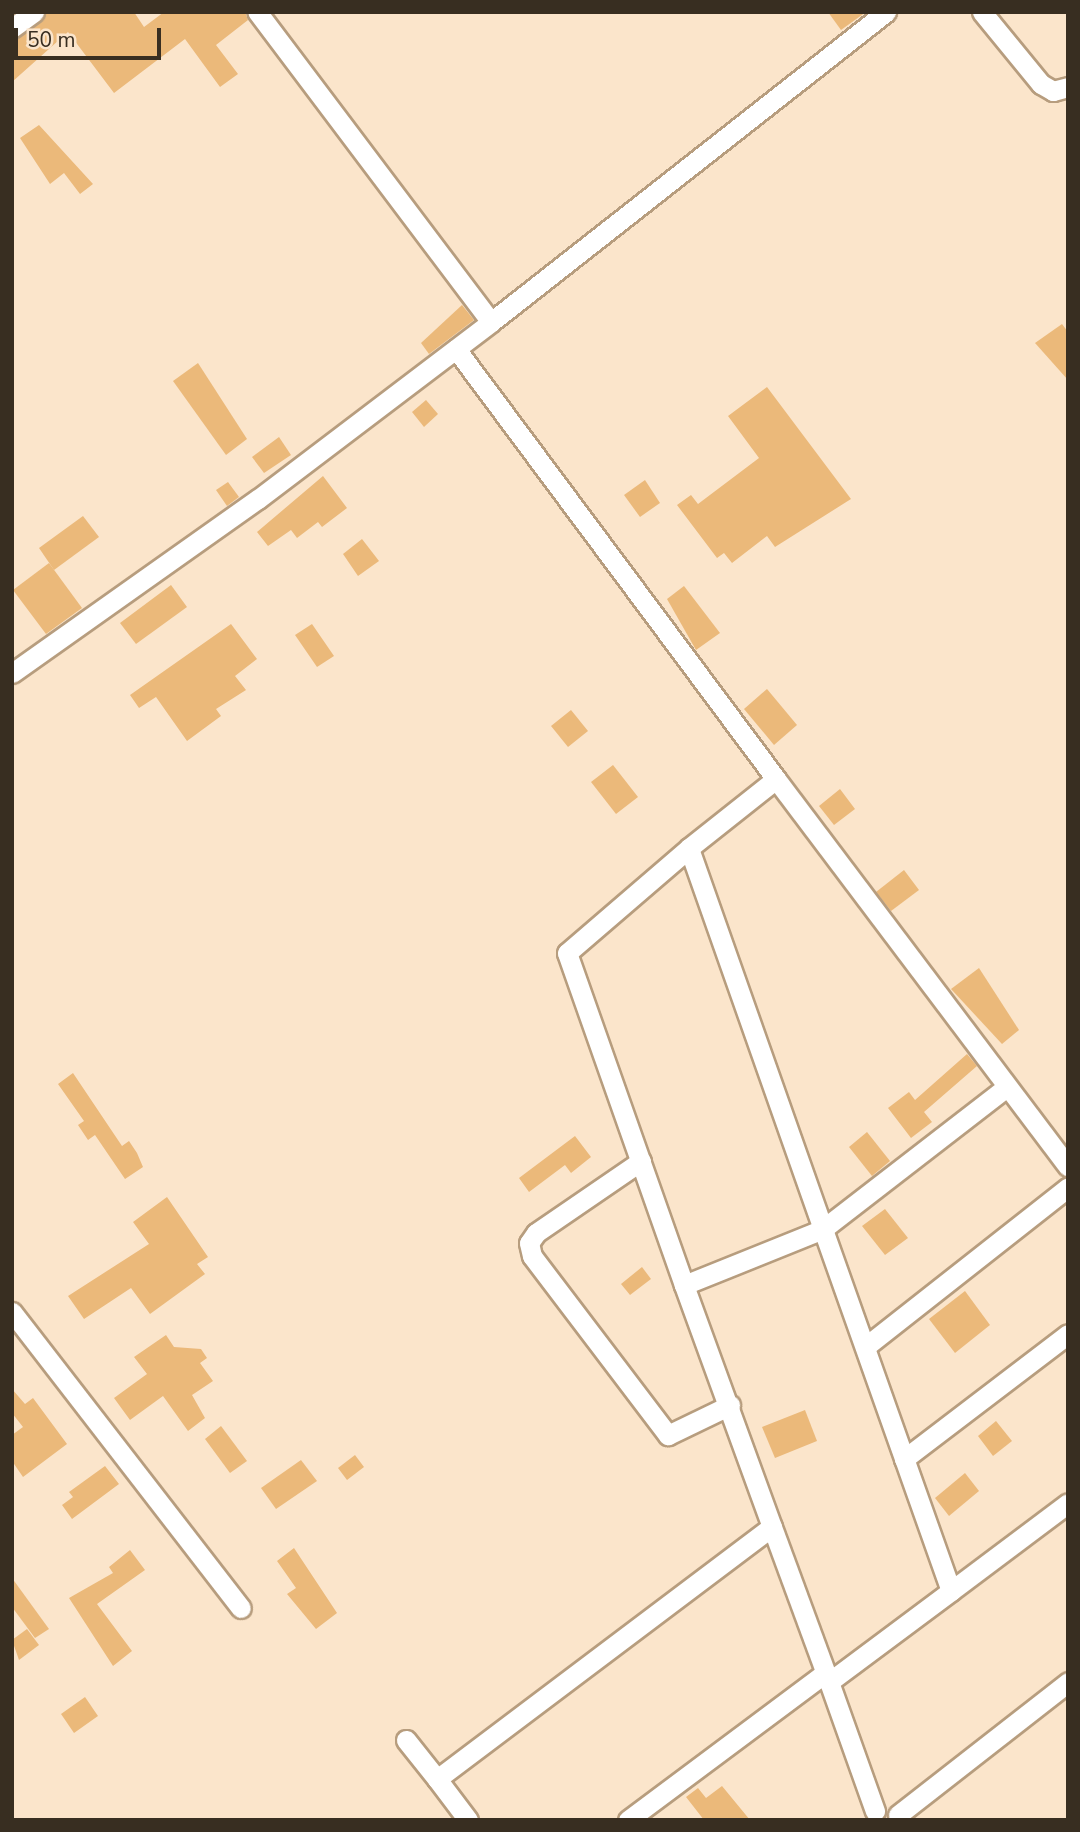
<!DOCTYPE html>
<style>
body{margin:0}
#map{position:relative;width:1080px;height:1832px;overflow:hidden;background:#fbe5cb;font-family:"Nunito Sans",sans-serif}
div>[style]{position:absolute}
.building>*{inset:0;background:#ebb97a}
.roads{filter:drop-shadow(2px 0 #b79d7e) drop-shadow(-2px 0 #b79d7e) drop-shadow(0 2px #b79d7e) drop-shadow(0 -2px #b79d7e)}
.minor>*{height:19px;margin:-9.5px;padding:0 9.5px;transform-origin:9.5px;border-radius:9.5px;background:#fff}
span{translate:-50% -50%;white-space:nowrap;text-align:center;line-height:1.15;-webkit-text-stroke:5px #fbe5cb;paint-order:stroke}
.frame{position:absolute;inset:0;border:14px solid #382e21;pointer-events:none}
.scale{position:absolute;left:14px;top:28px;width:147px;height:32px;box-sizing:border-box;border:4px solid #382e21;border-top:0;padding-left:9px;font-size:21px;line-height:24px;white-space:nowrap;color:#382e21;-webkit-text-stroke:5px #fbe5cb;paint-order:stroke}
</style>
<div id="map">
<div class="building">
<div style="clip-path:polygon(46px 12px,134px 12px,144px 27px,164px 12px,245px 12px,248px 20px,216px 45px,238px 74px,220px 87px,185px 39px,114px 93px,68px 32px,12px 82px,12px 40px)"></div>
<div style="clip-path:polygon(828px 12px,866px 12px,841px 30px)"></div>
<div style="clip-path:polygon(39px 125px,93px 184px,80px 194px,64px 173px,50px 184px,20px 138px)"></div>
<div style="clip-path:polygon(462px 305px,474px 320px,429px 354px,421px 343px)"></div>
<div style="clip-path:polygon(1062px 324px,1068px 332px,1068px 380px,1035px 343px)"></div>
<div style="clip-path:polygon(198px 363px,247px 439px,226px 455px,173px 381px)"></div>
<div style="clip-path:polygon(767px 387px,851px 499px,775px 547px,767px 536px,732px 563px,724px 553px,717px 558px,677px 505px,691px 495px,698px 504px,759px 458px,728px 416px)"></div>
<div style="clip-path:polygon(426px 400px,438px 414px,424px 427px,412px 412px)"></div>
<div style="clip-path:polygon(279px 437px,291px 455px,264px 473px,252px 457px)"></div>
<div style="clip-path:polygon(323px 476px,347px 508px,322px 527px,318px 522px,297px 538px,291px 530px,268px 546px,257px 532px)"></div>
<div style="clip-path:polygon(645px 480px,660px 503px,640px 517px,624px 495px)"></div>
<div style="clip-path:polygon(228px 482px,239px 497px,227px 506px,216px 490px)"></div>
<div style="clip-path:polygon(83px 516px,99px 537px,54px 570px,39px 548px)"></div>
<div style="clip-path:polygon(362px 539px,379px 561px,358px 576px,343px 554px)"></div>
<div style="clip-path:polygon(49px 563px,82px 608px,46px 634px,13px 590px)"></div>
<div style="clip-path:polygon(171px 585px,187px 607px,136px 644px,120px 623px)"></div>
<div style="clip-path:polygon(684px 586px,720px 633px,696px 650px,667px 599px)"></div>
<div style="clip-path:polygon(231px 624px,257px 659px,235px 676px,246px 690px,216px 709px,221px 716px,187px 741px,156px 697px,139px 708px,130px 695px)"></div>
<div style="clip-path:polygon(312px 624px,334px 656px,317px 667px,295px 635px)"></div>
<div style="clip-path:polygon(767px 689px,797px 725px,774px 745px,744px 709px)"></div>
<div style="clip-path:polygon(571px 710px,588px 731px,568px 747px,551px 726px)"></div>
<div style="clip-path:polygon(613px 765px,638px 797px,616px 814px,591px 782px)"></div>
<div style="clip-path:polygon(840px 789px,855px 809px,834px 825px,819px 806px)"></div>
<div style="clip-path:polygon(904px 870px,919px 890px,891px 911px,876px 892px)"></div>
<div style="clip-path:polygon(979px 968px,1019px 1030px,1002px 1044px,951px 989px)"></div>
<div style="clip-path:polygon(967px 1054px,977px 1066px,924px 1112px,932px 1122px,911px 1138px,888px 1108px,909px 1092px,915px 1100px)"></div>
<div style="clip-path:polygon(73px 1073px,122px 1146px,129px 1141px,137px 1153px,143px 1167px,125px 1179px,95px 1135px,88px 1140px,78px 1125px,84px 1121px,58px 1084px)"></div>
<div style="clip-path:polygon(867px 1132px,890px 1161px,872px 1176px,849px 1147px)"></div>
<div style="clip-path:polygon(575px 1136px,591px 1157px,571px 1173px,565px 1165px,529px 1192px,519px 1178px)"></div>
<div style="clip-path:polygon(167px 1197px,208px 1257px,197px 1264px,205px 1274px,150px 1314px,131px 1288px,84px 1319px,68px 1296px,149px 1244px,133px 1222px)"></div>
<div style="clip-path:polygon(885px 1209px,908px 1238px,885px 1255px,862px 1226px)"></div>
<div style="clip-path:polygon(642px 1267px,651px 1279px,630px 1295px,621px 1284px)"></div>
<div style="clip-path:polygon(965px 1291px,990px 1325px,955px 1353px,929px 1319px)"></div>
<div style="clip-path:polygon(166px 1335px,174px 1347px,201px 1349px,207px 1358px,200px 1363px,213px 1381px,192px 1395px,205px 1418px,188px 1431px,163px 1396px,130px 1420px,114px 1398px,147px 1374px,134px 1357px)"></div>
<div style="clip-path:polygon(12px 1389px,25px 1404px,33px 1398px,67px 1444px,23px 1477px,12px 1461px,12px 1435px,23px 1427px,12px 1413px)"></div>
<div style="clip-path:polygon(805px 1410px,817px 1441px,775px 1458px,762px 1427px)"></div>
<div style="clip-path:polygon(996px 1421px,1012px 1441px,993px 1456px,978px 1436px)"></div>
<div style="clip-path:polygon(221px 1426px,247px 1461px,230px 1473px,205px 1439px)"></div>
<div style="clip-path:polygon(355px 1455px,364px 1467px,347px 1480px,338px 1468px)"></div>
<div style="clip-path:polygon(301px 1460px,317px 1481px,276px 1509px,261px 1488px)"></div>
<div style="clip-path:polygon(105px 1466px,119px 1484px,72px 1519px,62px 1505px,73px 1497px,69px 1492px)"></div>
<div style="clip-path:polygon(965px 1473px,979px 1491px,949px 1516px,935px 1498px)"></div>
<div style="clip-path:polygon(294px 1548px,337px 1613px,316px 1629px,287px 1594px,296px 1588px,277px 1561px)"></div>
<div style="clip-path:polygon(130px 1550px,145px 1570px,97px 1604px,132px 1651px,113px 1666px,69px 1598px,113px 1573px,109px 1567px)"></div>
<div style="clip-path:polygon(12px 1578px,49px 1629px,35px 1638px,12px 1607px)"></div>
<div style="clip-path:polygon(27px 1629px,39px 1645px,19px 1660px,12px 1640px)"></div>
<div style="clip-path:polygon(85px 1697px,98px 1716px,74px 1733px,61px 1714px)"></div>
<div style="clip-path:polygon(722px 1786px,750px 1820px,704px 1820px,686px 1797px,698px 1788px,706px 1798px)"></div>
</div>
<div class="roads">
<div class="minor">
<div style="left:982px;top:12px;width:93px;rotate:50.7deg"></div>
<div style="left:1041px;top:84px;width:14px;rotate:30deg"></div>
<div style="left:1053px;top:91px;width:16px;rotate:-15deg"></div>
<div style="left:12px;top:28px;width:27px;rotate:-36deg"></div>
<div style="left:491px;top:322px;width:502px;rotate:-38.13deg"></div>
<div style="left:456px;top:349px;width:536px;rotate:53.34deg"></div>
<div style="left:12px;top:673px;width:301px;rotate:-35.3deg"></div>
<div style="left:258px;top:499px;width:293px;rotate:-37.2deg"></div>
<div style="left:491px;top:322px;width:388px;rotate:-127deg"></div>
<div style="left:641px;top:1161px;width:127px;rotate:145.6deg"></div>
<div style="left:536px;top:1233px;width:12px;rotate:125deg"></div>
<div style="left:529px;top:1243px;width:13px;rotate:77deg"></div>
<div style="left:532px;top:1256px;width:225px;rotate:52.8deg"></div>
<div style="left:668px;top:1435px;width:69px;rotate:-25.8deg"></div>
<div style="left:684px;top:1285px;width:352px;rotate:-109.4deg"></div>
<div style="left:567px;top:953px;width:161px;rotate:-40.7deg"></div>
<div style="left:12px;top:1312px;width:374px;rotate:52.3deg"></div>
<div style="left:865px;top:1347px;width:258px;rotate:-38.2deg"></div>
<div style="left:904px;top:1459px;width:206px;rotate:-37.3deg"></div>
<div style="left:772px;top:1527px;width:165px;rotate:69.8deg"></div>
<div style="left:951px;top:1591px;width:146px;rotate:-36.9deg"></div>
<div style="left:406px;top:1740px;width:50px;rotate:51.5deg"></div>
<div style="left:875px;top:1811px;width:137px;rotate:-109.6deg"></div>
<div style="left:829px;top:1682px;width:152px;rotate:-36.7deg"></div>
<div style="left:951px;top:1591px;width:384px;rotate:-109.5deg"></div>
<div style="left:823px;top:1229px;width:232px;rotate:-37.7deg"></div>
<div style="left:898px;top:1815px;width:216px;rotate:-38deg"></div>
<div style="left:468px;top:1820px;width:51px;rotate:-127.1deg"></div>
<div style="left:437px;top:1779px;width:419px;rotate:-37deg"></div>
<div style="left:772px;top:1527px;width:258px;rotate:-110deg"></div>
<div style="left:684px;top:1285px;width:150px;rotate:-21.9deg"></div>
<div style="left:823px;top:1229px;width:404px;rotate:-109.4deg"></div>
<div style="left:689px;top:848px;width:111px;rotate:-38.4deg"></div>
<div style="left:776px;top:779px;width:485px;rotate:53deg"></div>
<div style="left:628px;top:1820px;width:246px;rotate:-36.7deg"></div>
</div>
</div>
<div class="frame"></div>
<div class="scale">50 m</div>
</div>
